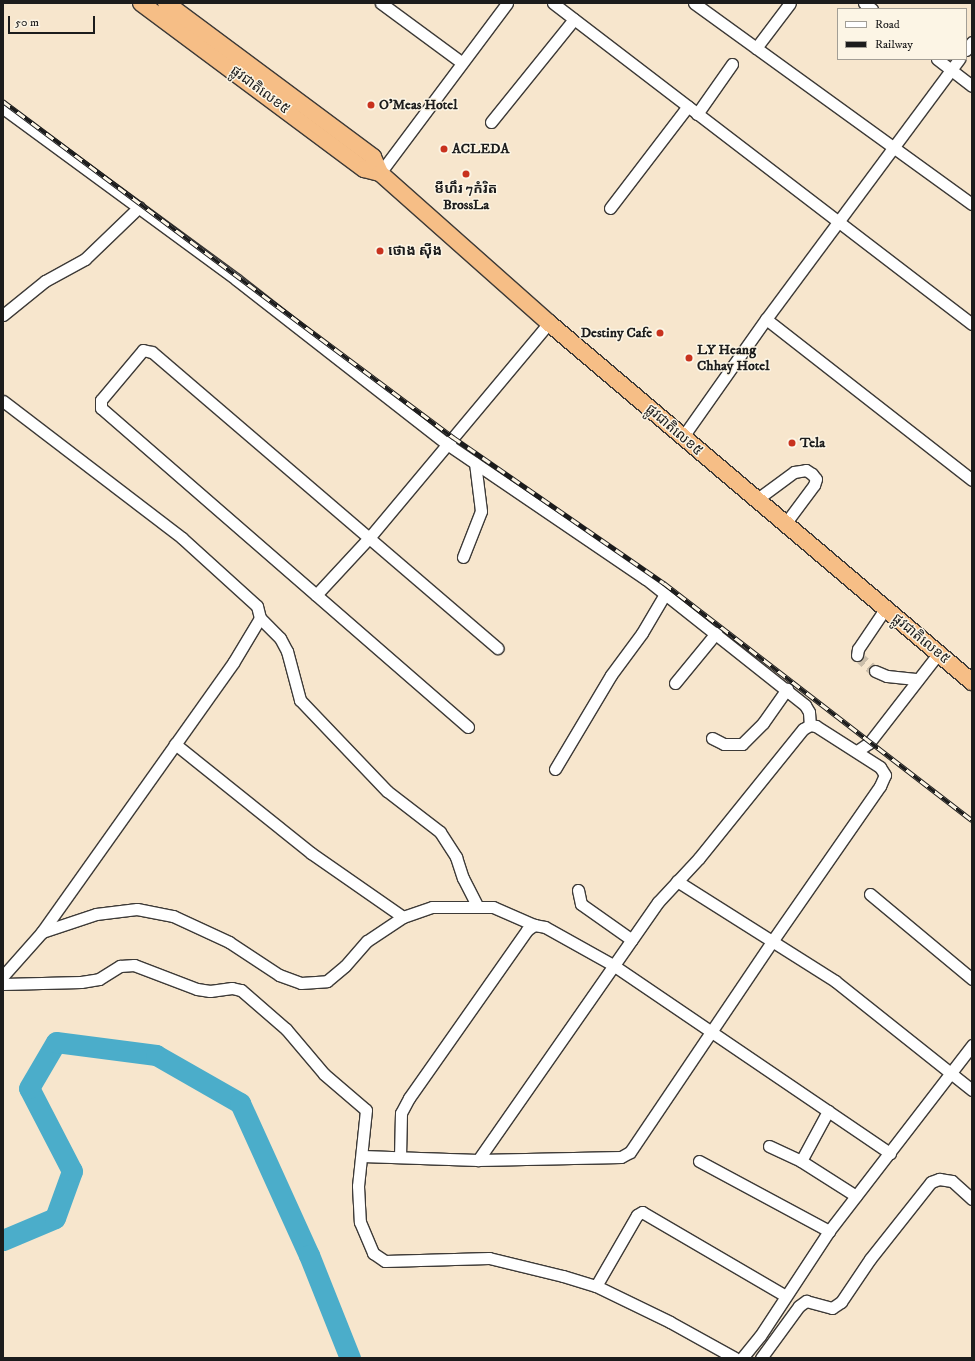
<!DOCTYPE html>
<meta charset="utf-8">
<style>
body{margin:0}
#map{position:relative;width:975px;height:1361px;overflow:hidden;background:#f7e6cd;font-family:"IM FELL DW Pica","Noto Sans Khmer",serif}
div>[style]{position:absolute}
.river>*{height:21px;margin:-10.5px;padding:0 10.5px;transform-origin:10.5px;border-radius:10.5px;background:#4badca}
.minor-tunnel>*{height:11px;margin-top:-5.5px;transform-origin:0;background:repeating-linear-gradient(90deg,#cbbeaa 0 11px,transparent 0 16.5px)}
.roads{filter:drop-shadow(1px 0 #3d3a37) drop-shadow(-1px 0 #3d3a37) drop-shadow(0 1px #3d3a37) drop-shadow(0 -1px #3d3a37)}
.minor>*{height:11px;margin:-5.5px;padding:0 5.5px;transform-origin:5.5px;border-radius:5.5px;background:#fff}
.highway>*{height:16px;margin:-8px;padding:0 8px;transform-origin:8px;border-radius:8px;background:#f6be86}
.rail>*{height:4.5px;margin-top:-2.25px;transform-origin:0;background:repeating-linear-gradient(90deg,#fcf5e5 0 9px,#1c1c1c 0 18px);box-sizing:border-box;border-block:1px solid #1c1c1c}
.dots>*{width:11px;height:11px;translate:-50% -50%;box-sizing:border-box;border:2px solid #fcf5e5;border-radius:50%}
span{translate:-50% -50%;white-space:nowrap;text-align:center;line-height:1.15;-webkit-text-stroke:3px #fcf5e5;paint-order:stroke}
.street-label{font-size:14px;color:#1c1c1c}
.poi-label{font-size:14px;color:#1c1c1c;font-weight:700}
.left{translate:0 -50%;text-align:left}
.right{translate:-100% -50%;text-align:right}
.frame{position:absolute;inset:0;border:4px solid #1c1c1c;pointer-events:none}
.legend{position:absolute;left:837px;top:8px;width:130px;height:52px;box-sizing:border-box;background:#fcf5e5;border:1px solid #a29e95;margin:0;padding:5px 7px;list-style:none;font-size:12px;color:#1c1c1c}
.legend li{display:flex;align-items:center;gap:8px;height:20px}
.legend b{width:20px;border:1px solid #a29e95}
.scale{position:absolute;left:8px;top:16px;width:87px;height:18px;box-sizing:border-box;border:2px solid #1c1c1c;border-top:0;padding-left:5px;font-size:12px;line-height:14px;white-space:nowrap;color:#1c1c1c;-webkit-text-stroke:3px #fcf5e5;paint-order:stroke}
</style>
<div id="map">
<div class="river">
<div style="left:3px;top:1240px;width:56px;rotate:-22.9deg"></div>
<div style="left:55px;top:1218px;width:50px;rotate:-70.1deg"></div>
<div style="left:72px;top:1171px;width:93px;rotate:-117.4deg"></div>
<div style="left:29px;top:1088px;width:53px;rotate:-59.6deg"></div>
<div style="left:56px;top:1042px;width:101px;rotate:7.4deg"></div>
<div style="left:156px;top:1055px;width:97px;rotate:29.7deg"></div>
<div style="left:240px;top:1103px;width:167px;rotate:65.6deg"></div>
<div style="left:309px;top:1255px;width:111px;rotate:68.3deg"></div>
</div>
<div class="minor-tunnel">
<div style="left:857px;top:655px;width:24px;rotate:42deg"></div>
</div>
<div class="roads">
<div class="minor">
<div style="left:381px;top:3px;width:99px;rotate:36.4deg"></div>
<div style="left:553px;top:3px;width:528px;rotate:37.46deg"></div>
<div style="left:694px;top:3px;width:343px;rotate:35.9deg"></div>
<div style="left:864px;top:3px;width:10px;rotate:37deg"></div>
<div style="left:756px;top:48px;width:56px;rotate:-52.9deg"></div>
<div style="left:966px;top:50px;width:10px;rotate:-53deg"></div>
<div style="left:937px;top:59px;width:44px;rotate:37.6deg"></div>
<div style="left:3px;top:108px;width:290px;rotate:36.3deg"></div>
<div style="left:237px;top:280px;width:266px;rotate:38deg"></div>
<div style="left:447px;top:444px;width:240px;rotate:34.2deg"></div>
<div style="left:646px;top:579px;width:203px;rotate:38.4deg"></div>
<div style="left:805px;top:705px;width:8px;rotate:60deg"></div>
<div style="left:809px;top:712px;width:13px;rotate:86deg"></div>
<div style="left:697px;top:114px;width:61px;rotate:-55deg"></div>
<div style="left:491px;top:122px;width:132px;rotate:-51.1deg"></div>
<div style="left:380px;top:173px;width:212px;rotate:-53.2deg"></div>
<div style="left:610px;top:208px;width:128px;rotate:-52.6deg"></div>
<div style="left:3px;top:315px;width:54px;rotate:-39deg"></div>
<div style="left:45px;top:281px;width:46px;rotate:-28.8deg"></div>
<div style="left:85px;top:259px;width:75px;rotate:-43.9deg"></div>
<div style="left:766px;top:319px;width:261px;rotate:38deg"></div>
<div style="left:3px;top:401px;width:225px;rotate:37.4deg"></div>
<div style="left:182px;top:538px;width:101px;rotate:42.2deg"></div>
<div style="left:257px;top:606px;width:12px;rotate:76deg"></div>
<div style="left:260px;top:618px;width:52px;rotate:121deg"></div>
<div style="left:233px;top:663px;width:330px;rotate:125.4deg"></div>
<div style="left:42px;top:932px;width:59px;rotate:131.6deg"></div>
<div style="left:682px;top:438px;width:146px;rotate:-54.8deg"></div>
<div style="left:766px;top:319px;width:324px;rotate:-53.4deg"></div>
<div style="left:756px;top:500px;width:47px;rotate:-36.4deg"></div>
<div style="left:794px;top:472px;width:12px;rotate:-9deg"></div>
<div style="left:806px;top:470px;width:7px;rotate:34deg"></div>
<div style="left:812px;top:474px;width:6px;rotate:51deg"></div>
<div style="left:816px;top:479px;width:6px;rotate:108deg"></div>
<div style="left:814px;top:485px;width:49px;rotate:126.6deg"></div>
<div style="left:463px;top:557px;width:49px;rotate:-68.6deg"></div>
<div style="left:481px;top:511px;width:48px;rotate:-97.1deg"></div>
<div style="left:316px;top:595px;width:78px;rotate:-47.1deg"></div>
<div style="left:369px;top:538px;width:280px;rotate:-50.1deg"></div>
<div style="left:260px;top:618px;width:28px;rotate:45deg"></div>
<div style="left:280px;top:638px;width:15px;rotate:62deg"></div>
<div style="left:287px;top:651px;width:51px;rotate:75.1deg"></div>
<div style="left:300px;top:700px;width:126px;rotate:46.3deg"></div>
<div style="left:387px;top:791px;width:67px;rotate:37.7deg"></div>
<div style="left:440px;top:832px;width:30px;rotate:57deg"></div>
<div style="left:456px;top:857px;width:22px;rotate:72deg"></div>
<div style="left:463px;top:878px;width:31px;rotate:63deg"></div>
<div style="left:857px;top:655px;width:6px;rotate:-81deg"></div>
<div style="left:858px;top:649px;width:48px;rotate:-56deg"></div>
<div style="left:875px;top:671px;width:13px;rotate:23deg"></div>
<div style="left:887px;top:676px;width:31px;rotate:6deg"></div>
<div style="left:675px;top:683px;width:65px;rotate:-50.6deg"></div>
<div style="left:468px;top:727px;width:486px;rotate:-139deg"></div>
<div style="left:101px;top:408px;width:8px;rotate:-90deg"></div>
<div style="left:101px;top:400px;width:65px;rotate:-50deg"></div>
<div style="left:143px;top:350px;width:9px;rotate:13deg"></div>
<div style="left:152px;top:352px;width:455px;rotate:40.6deg"></div>
<div style="left:712px;top:738px;width:13px;rotate:27deg"></div>
<div style="left:724px;top:744px;width:18px"></div>
<div style="left:742px;top:744px;width:30px;rotate:-45deg"></div>
<div style="left:763px;top:723px;width:42px;rotate:-54.8deg"></div>
<div style="left:175px;top:744px;width:174px;rotate:38.7deg"></div>
<div style="left:311px;top:853px;width:112px;rotate:34.8deg"></div>
<div style="left:857px;top:751px;width:14px;rotate:-34deg"></div>
<div style="left:869px;top:743px;width:113px;rotate:-52.2deg"></div>
<div style="left:555px;top:769px;width:109px;rotate:-59.2deg"></div>
<div style="left:611px;top:675px;width:52px;rotate:-53.6deg"></div>
<div style="left:642px;top:633px;width:45px;rotate:-59.5deg"></div>
<div style="left:677px;top:881px;width:187px;rotate:32.3deg"></div>
<div style="left:835px;top:981px;width:175px;rotate:38.5deg"></div>
<div style="left:578px;top:890px;width:14px;rotate:78deg"></div>
<div style="left:581px;top:904px;width:62px;rotate:35.2deg"></div>
<div style="left:870px;top:894px;width:133px;rotate:39.8deg"></div>
<div style="left:42px;top:932px;width:57px;rotate:-18.4deg"></div>
<div style="left:96px;top:914px;width:41px;rotate:-7deg"></div>
<div style="left:137px;top:909px;width:37px;rotate:11deg"></div>
<div style="left:173px;top:916px;width:62px;rotate:24.9deg"></div>
<div style="left:229px;top:942px;width:60px;rotate:33.4deg"></div>
<div style="left:279px;top:975px;width:23px;rotate:20deg"></div>
<div style="left:301px;top:983px;width:26px;rotate:-4deg"></div>
<div style="left:327px;top:981px;width:23px;rotate:-40deg"></div>
<div style="left:345px;top:966px;width:33px;rotate:-49deg"></div>
<div style="left:367px;top:941px;width:43px;rotate:-33.7deg"></div>
<div style="left:403px;top:917px;width:31px;rotate:-19deg"></div>
<div style="left:432px;top:907px;width:61px"></div>
<div style="left:493px;top:907px;width:45px;rotate:23.7deg"></div>
<div style="left:3px;top:984px;width:78px;rotate:-1.5deg"></div>
<div style="left:81px;top:982px;width:18px;rotate:-9deg"></div>
<div style="left:99px;top:979px;width:25px;rotate:-32deg"></div>
<div style="left:120px;top:966px;width:14px;rotate:-4deg"></div>
<div style="left:134px;top:965px;width:67px;rotate:20.9deg"></div>
<div style="left:197px;top:989px;width:13px;rotate:9deg"></div>
<div style="left:210px;top:991px;width:22px;rotate:-8deg"></div>
<div style="left:232px;top:988px;width:9px;rotate:13deg"></div>
<div style="left:241px;top:990px;width:60px;rotate:40.9deg"></div>
<div style="left:286px;top:1029px;width:59px;rotate:49.8deg"></div>
<div style="left:324px;top:1074px;width:55px;rotate:40.6deg"></div>
<div style="left:366px;top:1110px;width:76px;rotate:96deg"></div>
<div style="left:358px;top:1186px;width:36px;rotate:87deg"></div>
<div style="left:360px;top:1222px;width:34px;rotate:67deg"></div>
<div style="left:373px;top:1253px;width:14px;rotate:34deg"></div>
<div style="left:385px;top:1261px;width:104px;rotate:-1.7deg"></div>
<div style="left:489px;top:1258px;width:76px;rotate:13.7deg"></div>
<div style="left:563px;top:1276px;width:34px;rotate:17deg"></div>
<div style="left:596px;top:1286px;width:82px;rotate:25.9deg"></div>
<div style="left:670px;top:1322px;width:74px;rotate:29deg"></div>
<div style="left:769px;top:1146px;width:35px;rotate:25deg"></div>
<div style="left:801px;top:1161px;width:65px;rotate:32.5deg"></div>
<div style="left:362px;top:1156px;width:116px;rotate:2deg"></div>
<div style="left:478px;top:1160px;width:143px;rotate:-1.2deg"></div>
<div style="left:621px;top:1157px;width:10px;rotate:-29deg"></div>
<div style="left:630px;top:1152px;width:256px;rotate:-56deg"></div>
<div style="left:773px;top:940px;width:188px;rotate:-55.2deg"></div>
<div style="left:880px;top:786px;width:12px;rotate:-66deg"></div>
<div style="left:885px;top:775px;width:9px;rotate:-122deg"></div>
<div style="left:880px;top:767px;width:76px;rotate:-147.4deg"></div>
<div style="left:816px;top:726px;width:6px;rotate:-171deg"></div>
<div style="left:810px;top:725px;width:8px;rotate:150deg"></div>
<div style="left:803px;top:729px;width:166px;rotate:128.9deg"></div>
<div style="left:699px;top:858px;width:60px;rotate:133deg"></div>
<div style="left:658px;top:902px;width:315px;rotate:124.9deg"></div>
<div style="left:400px;top:1157px;width:44px;rotate:-88.7deg"></div>
<div style="left:401px;top:1113px;width:17px;rotate:-62deg"></div>
<div style="left:409px;top:1098px;width:205px;rotate:-54.9deg"></div>
<div style="left:527px;top:930px;width:9px;rotate:-36deg"></div>
<div style="left:534px;top:925px;width:11px;rotate:10deg"></div>
<div style="left:545px;top:927px;width:78px;rotate:29.2deg"></div>
<div style="left:613px;top:965px;width:335px;rotate:34.2deg"></div>
<div style="left:699px;top:1161px;width:148px;rotate:28.3deg"></div>
<div style="left:801px;top:1161px;width:57px;rotate:-61.6deg"></div>
<div style="left:596px;top:1286px;width:82px;rotate:-60deg"></div>
<div style="left:637px;top:1215px;width:6px;rotate:-31deg"></div>
<div style="left:642px;top:1212px;width:164px;rotate:30.3deg"></div>
<div style="left:742px;top:1358px;width:28px;rotate:-51deg"></div>
<div style="left:760px;top:1336px;width:126px;rotate:-56.7deg"></div>
<div style="left:829px;top:1231px;width:235px;rotate:-52.4deg"></div>
<div style="left:761px;top:1358px;width:64px;rotate:-53.8deg"></div>
<div style="left:799px;top:1306px;width:9px;rotate:-36deg"></div>
<div style="left:806px;top:1301px;width:27px;rotate:15deg"></div>
<div style="left:832px;top:1308px;width:11px;rotate:-34deg"></div>
<div style="left:841px;top:1302px;width:52px;rotate:-56deg"></div>
<div style="left:870px;top:1259px;width:98px;rotate:-51.6deg"></div>
<div style="left:931px;top:1182px;width:9px;rotate:-21deg"></div>
<div style="left:939px;top:1179px;width:13px;rotate:9deg"></div>
<div style="left:952px;top:1181px;width:27px;rotate:42deg"></div>
</div>
<div class="highway">
<div style="left:141px;top:3px;width:278px;rotate:36.7deg"></div>
<div style="left:364px;top:169px;width:16px;rotate:14deg"></div>
<div style="left:166px;top:3px;width:258px;rotate:36.6deg"></div>
<div style="left:373px;top:157px;width:17px;rotate:66deg"></div>
<div style="left:380px;top:173px;width:226px;rotate:41.6deg"></div>
<div style="left:549px;top:323px;width:555px;rotate:40.32deg"></div>
</div>
</div>
<div class="rail">
<div style="left:3px;top:101px;width:562px;rotate:36.75deg"></div>
<div style="left:453px;top:437px;width:257px;rotate:34.7deg"></div>
<div style="left:664px;top:583px;width:389px;rotate:37.6deg"></div>
</div>
<div class="dots">
<div style="left:371px;top:105px;background:#c8321e"></div>
<div style="left:444px;top:149px;background:#c8321e"></div>
<div style="left:466px;top:174px;background:#c8321e"></div>
<div style="left:380px;top:251px;background:#c8321e"></div>
<div style="left:660px;top:333px;background:#c8321e"></div>
<div style="left:689px;top:358px;background:#c8321e"></div>
<div style="left:792px;top:443px;background:#c8321e"></div>
</div>
<div class="street-label">
<span style="left:260px;top:90px;rotate:37deg">ផ្លូវជាតិលេខ៥</span>
<span style="left:674px;top:430px;rotate:41deg">ផ្លូវជាតិលេខ៥</span>
<span style="left:921px;top:639px;rotate:40deg">ផ្លូវជាតិលេខ៥</span>
</div>
<div class="poi-label">
<span class="left" style="left:379px;top:105px">O’Meas Hotel</span>
<span class="left" style="left:452px;top:149px">ACLEDA</span>
<span style="left:466px;top:197px">មីហឹរ 7កំរិត<br>BrossLa</span>
<span class="left" style="left:388px;top:251px">ថោង ស៊ីង</span>
<span class="right" style="left:652px;top:333px">Destiny Cafe</span>
<span class="left" style="left:697px;top:358px">LY Heang<br>Chhay Hotel</span>
<span class="left" style="left:800px;top:443px">Tela</span>
</div>
<div class="frame"></div>
<ul class="legend">
<li><b style="height:5px;background:#fff"></b>Road</li>
<li><b style="height:5px;background:#1c1c1c"></b>Railway</li>
</ul>
<div class="scale">50 m</div>
</div>
